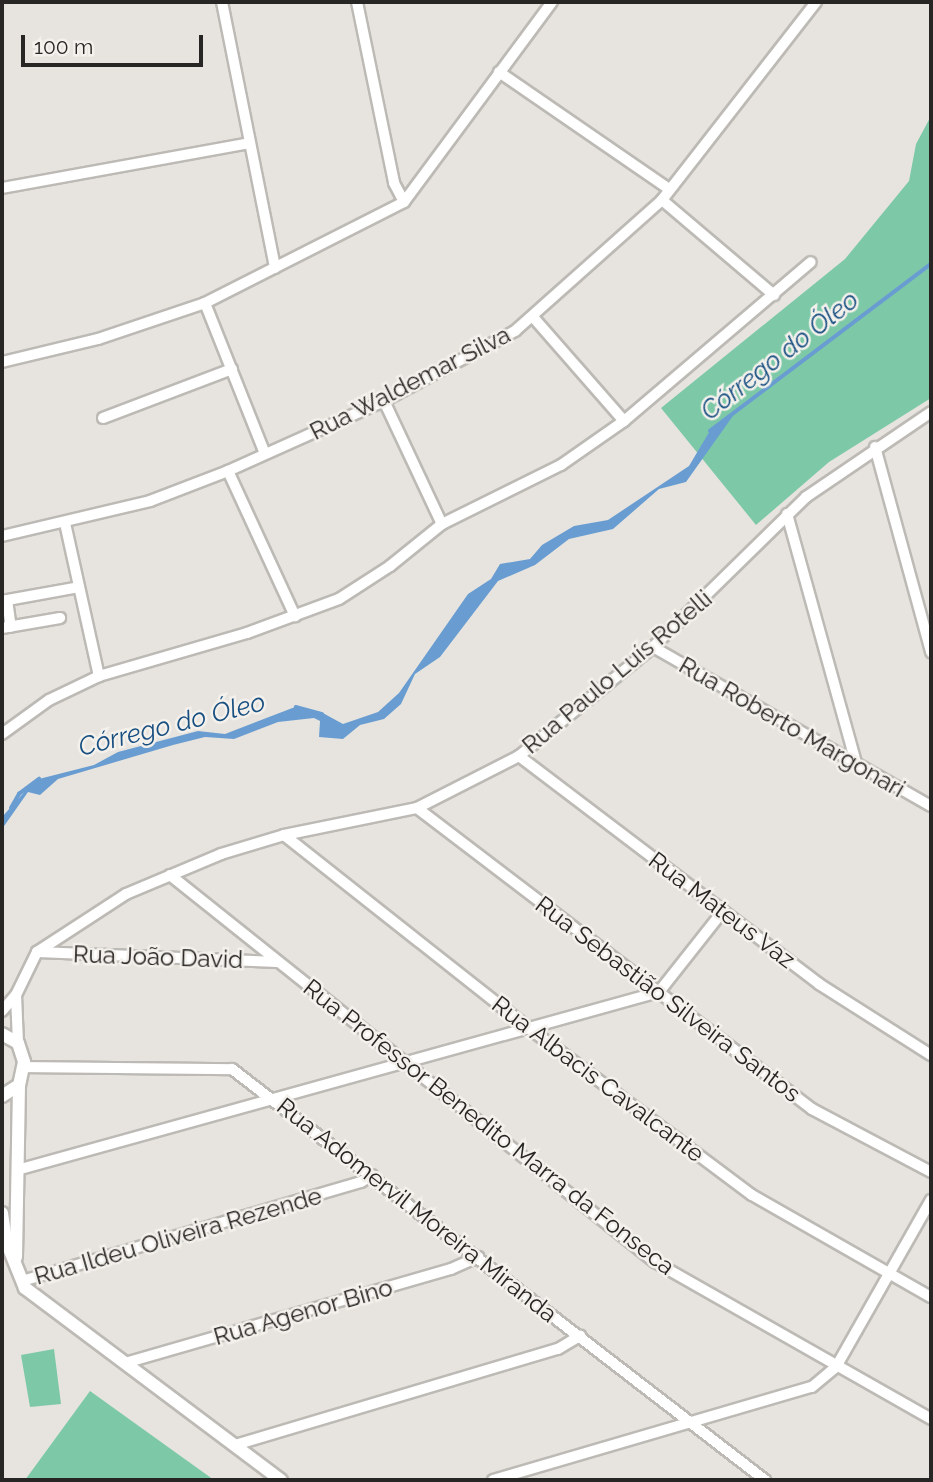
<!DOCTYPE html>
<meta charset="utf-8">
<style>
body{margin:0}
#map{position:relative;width:933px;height:1482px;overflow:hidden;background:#e7e4df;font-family:Raleway,sans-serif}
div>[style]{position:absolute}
.green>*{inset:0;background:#7dc9a7}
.water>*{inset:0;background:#699dd1}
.stream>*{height:3.5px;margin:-1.75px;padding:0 1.75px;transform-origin:1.75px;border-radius:1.75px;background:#699dd1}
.roads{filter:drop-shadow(2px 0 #bdbab5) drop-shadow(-2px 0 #bdbab5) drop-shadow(0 2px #bdbab5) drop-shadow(0 -2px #bdbab5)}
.minor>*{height:10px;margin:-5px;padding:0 5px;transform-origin:5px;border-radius:5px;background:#fff}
.tertiary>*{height:12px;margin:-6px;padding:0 6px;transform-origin:6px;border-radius:6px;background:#fff}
span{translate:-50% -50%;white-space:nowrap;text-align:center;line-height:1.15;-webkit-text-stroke:5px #f4f1ec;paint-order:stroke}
.street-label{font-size:24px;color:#272624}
.water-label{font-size:26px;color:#174f81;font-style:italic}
.frame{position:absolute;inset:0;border:4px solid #272624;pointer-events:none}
.scale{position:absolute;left:21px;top:35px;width:182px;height:32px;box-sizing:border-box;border:4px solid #272624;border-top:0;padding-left:9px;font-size:21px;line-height:24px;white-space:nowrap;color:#272624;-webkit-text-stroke:5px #f4f1ec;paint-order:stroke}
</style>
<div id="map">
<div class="green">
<div style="clip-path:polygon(931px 116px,931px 398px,829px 462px,756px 525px,661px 408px,845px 259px,909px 181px,916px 144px)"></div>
<div style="clip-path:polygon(54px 1349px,61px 1404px,30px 1407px,21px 1355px)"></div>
<div style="clip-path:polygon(90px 1391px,214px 1480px,25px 1480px)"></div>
</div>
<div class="water">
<div style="clip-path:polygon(740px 406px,686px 482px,659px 489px,613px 529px,569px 539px,535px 565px,498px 581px,440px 657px,415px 674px,401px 704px,384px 719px,360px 725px,343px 739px,319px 737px,320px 721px,314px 718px,278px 722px,234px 739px,205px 737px,173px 745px,58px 779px,40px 795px,28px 792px,2px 829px,2px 817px,35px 780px,94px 765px,118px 752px,198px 731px,225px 734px,295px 707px,321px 712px,343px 724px,378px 712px,399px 693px,468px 594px,491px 579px,500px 564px,530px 559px,542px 545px,574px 526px,608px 520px,689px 466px,711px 429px)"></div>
</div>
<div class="stream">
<div style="left:710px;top:431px;width:277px;rotate:-37.1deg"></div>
<div style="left:296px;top:707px;width:27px;rotate:15deg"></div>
<div style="left:11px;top:808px;width:16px;rotate:-60deg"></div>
<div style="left:19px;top:794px;width:25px;rotate:-37deg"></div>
</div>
<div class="roads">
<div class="minor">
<div style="left:222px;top:2px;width:271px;rotate:78.7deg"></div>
<div style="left:357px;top:2px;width:185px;rotate:78.4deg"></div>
<div style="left:394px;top:183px;width:21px;rotate:62deg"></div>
<div style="left:499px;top:72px;width:206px;rotate:34.5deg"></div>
<div style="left:2px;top:188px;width:252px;rotate:-10.3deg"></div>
<div style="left:662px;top:200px;width:147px;rotate:40.3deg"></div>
<div style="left:205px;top:303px;width:162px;rotate:68.3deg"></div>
<div style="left:533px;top:317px;width:138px;rotate:48.8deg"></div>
<div style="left:2px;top:362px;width:99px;rotate:-13.5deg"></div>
<div style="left:98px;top:339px;width:113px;rotate:-18.6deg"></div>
<div style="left:205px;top:303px;width:223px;rotate:-26.9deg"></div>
<div style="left:404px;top:202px;width:249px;rotate:-53.5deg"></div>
<div style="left:384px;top:401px;width:136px;rotate:64.8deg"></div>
<div style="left:103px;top:418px;width:138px;rotate:-20.8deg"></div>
<div style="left:875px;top:447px;width:213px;rotate:74.7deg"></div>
<div style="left:228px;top:471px;width:160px;rotate:65.2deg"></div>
<div style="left:787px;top:514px;width:258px;rotate:74.5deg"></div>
<div style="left:65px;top:523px;width:157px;rotate:77.5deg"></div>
<div style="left:2px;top:536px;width:152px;rotate:-13.3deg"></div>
<div style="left:150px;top:501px;width:84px;rotate:-21deg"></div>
<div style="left:228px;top:471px;width:171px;rotate:-24.2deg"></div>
<div style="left:384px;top:401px;width:149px;rotate:-28.1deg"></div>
<div style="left:515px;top:331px;width:197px;rotate:-41.7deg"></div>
<div style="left:662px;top:200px;width:251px;rotate:-52.1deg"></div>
<div style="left:7px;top:600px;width:27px;rotate:82deg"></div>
<div style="left:2px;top:601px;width:78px;rotate:-10.3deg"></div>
<div style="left:2px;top:628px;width:59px;rotate:-9.8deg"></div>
<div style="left:653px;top:647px;width:320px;rotate:29.8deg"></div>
<div style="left:2px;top:734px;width:58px;rotate:-35.9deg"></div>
<div style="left:49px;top:700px;width:55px;rotate:-25.6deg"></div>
<div style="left:99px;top:676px;width:154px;rotate:-16.2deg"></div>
<div style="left:247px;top:633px;width:98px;rotate:-20.3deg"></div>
<div style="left:339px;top:599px;width:61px;rotate:-32.9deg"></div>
<div style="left:390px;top:566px;width:67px;rotate:-38.9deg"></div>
<div style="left:442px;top:524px;width:133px;rotate:-26.4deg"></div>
<div style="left:561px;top:465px;width:77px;rotate:-34.9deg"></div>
<div style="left:624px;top:421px;width:245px;rotate:-40.4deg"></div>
<div style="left:519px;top:756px;width:377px;rotate:37.2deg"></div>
<div style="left:819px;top:984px;width:133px;rotate:32.4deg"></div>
<div style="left:417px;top:808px;width:497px;rotate:37.3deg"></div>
<div style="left:812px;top:1109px;width:135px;rotate:27.9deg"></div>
<div style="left:284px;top:835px;width:303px;rotate:38.3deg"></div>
<div style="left:522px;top:1023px;width:287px;rotate:36.8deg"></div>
<div style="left:752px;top:1195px;width:206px;rotate:29.7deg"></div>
<div style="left:170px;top:875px;width:620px;rotate:38.59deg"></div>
<div style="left:655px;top:1262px;width:318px;rotate:29.6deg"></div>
<div style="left:37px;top:952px;width:241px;rotate:2.4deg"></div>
<div style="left:16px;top:995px;width:48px;rotate:87.6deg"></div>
<div style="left:2px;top:1011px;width:21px;rotate:-49deg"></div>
<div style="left:16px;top:995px;width:48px;rotate:-64deg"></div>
<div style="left:37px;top:952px;width:106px;rotate:-33.1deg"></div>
<div style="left:126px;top:894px;width:103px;rotate:-22.8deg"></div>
<div style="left:221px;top:854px;width:66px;rotate:-16.8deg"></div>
<div style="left:284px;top:835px;width:136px;rotate:-11.5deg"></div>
<div style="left:417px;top:808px;width:114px;rotate:-27deg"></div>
<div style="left:519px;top:756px;width:173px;rotate:-39.1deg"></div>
<div style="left:653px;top:647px;width:214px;rotate:-44.4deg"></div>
<div style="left:806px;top:497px;width:151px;rotate:-34.2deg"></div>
<div style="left:24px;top:1067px;width:208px;rotate:0.6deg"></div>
<div style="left:232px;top:1069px;width:673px;rotate:37.64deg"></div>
<div style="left:17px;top:1170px;width:666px;rotate:-15.5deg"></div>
<div style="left:659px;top:992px;width:103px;rotate:-51.7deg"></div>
<div style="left:22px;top:1281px;width:353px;rotate:-16.3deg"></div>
<div style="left:361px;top:1182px;width:13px;rotate:-32deg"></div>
<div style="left:125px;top:1363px;width:339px;rotate:-16.1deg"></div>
<div style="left:451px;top:1269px;width:30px;rotate:-24deg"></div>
<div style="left:235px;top:1445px;width:337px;rotate:-16.6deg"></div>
<div style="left:558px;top:1349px;width:26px;rotate:-31deg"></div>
<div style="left:493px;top:1480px;width:332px;rotate:-16.3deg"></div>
<div style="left:812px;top:1387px;width:31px;rotate:-40deg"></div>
<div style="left:836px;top:1367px;width:192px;rotate:-60.4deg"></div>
</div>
<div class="tertiary">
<div style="left:2px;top:1034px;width:18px;rotate:29deg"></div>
<div style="left:18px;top:1043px;width:20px;rotate:72deg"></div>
<div style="left:24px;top:1062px;width:24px;rotate:102deg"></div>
<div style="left:19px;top:1085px;width:20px;rotate:147deg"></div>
<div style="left:2px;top:1213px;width:28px;rotate:82deg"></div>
<div style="left:6px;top:1241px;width:51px;rotate:68deg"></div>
<div style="left:25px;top:1288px;width:320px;rotate:36.9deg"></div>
<div style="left:16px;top:1257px;width:172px;rotate:-89deg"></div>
</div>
</div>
<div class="street-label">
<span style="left:410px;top:383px;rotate:-27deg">Rua Waldemar Silva</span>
<span style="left:617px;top:672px;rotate:-40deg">Rua Paulo Luís Rotelli</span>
<span style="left:792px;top:727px;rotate:30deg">Rua Roberto Margonari</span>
<span style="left:722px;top:910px;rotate:37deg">Rua Mateus Vaz</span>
<span style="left:158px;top:957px;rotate:2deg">Rua João David</span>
<span style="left:668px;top:999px;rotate:37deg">Rua Sebastião Silveira Santos</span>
<span style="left:598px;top:1079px;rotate:37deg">Rua Albacis Cavalcante</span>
<span style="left:489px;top:1127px;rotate:38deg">Rua Professor Benedito Marra da Fonseca</span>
<span style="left:417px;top:1210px;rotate:38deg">Rua Adomervil Moreira Miranda</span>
<span style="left:178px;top:1236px;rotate:-16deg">Rua Ildeu Oliveira Rezende</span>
<span style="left:303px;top:1312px;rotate:-16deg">Rua Agenor Bino</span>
</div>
<div class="water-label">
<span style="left:780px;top:356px;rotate:-38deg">Córrego do Óleo</span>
<span style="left:172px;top:725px;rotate:-14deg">Córrego do Óleo</span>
</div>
<div class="frame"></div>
<div class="scale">100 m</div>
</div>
